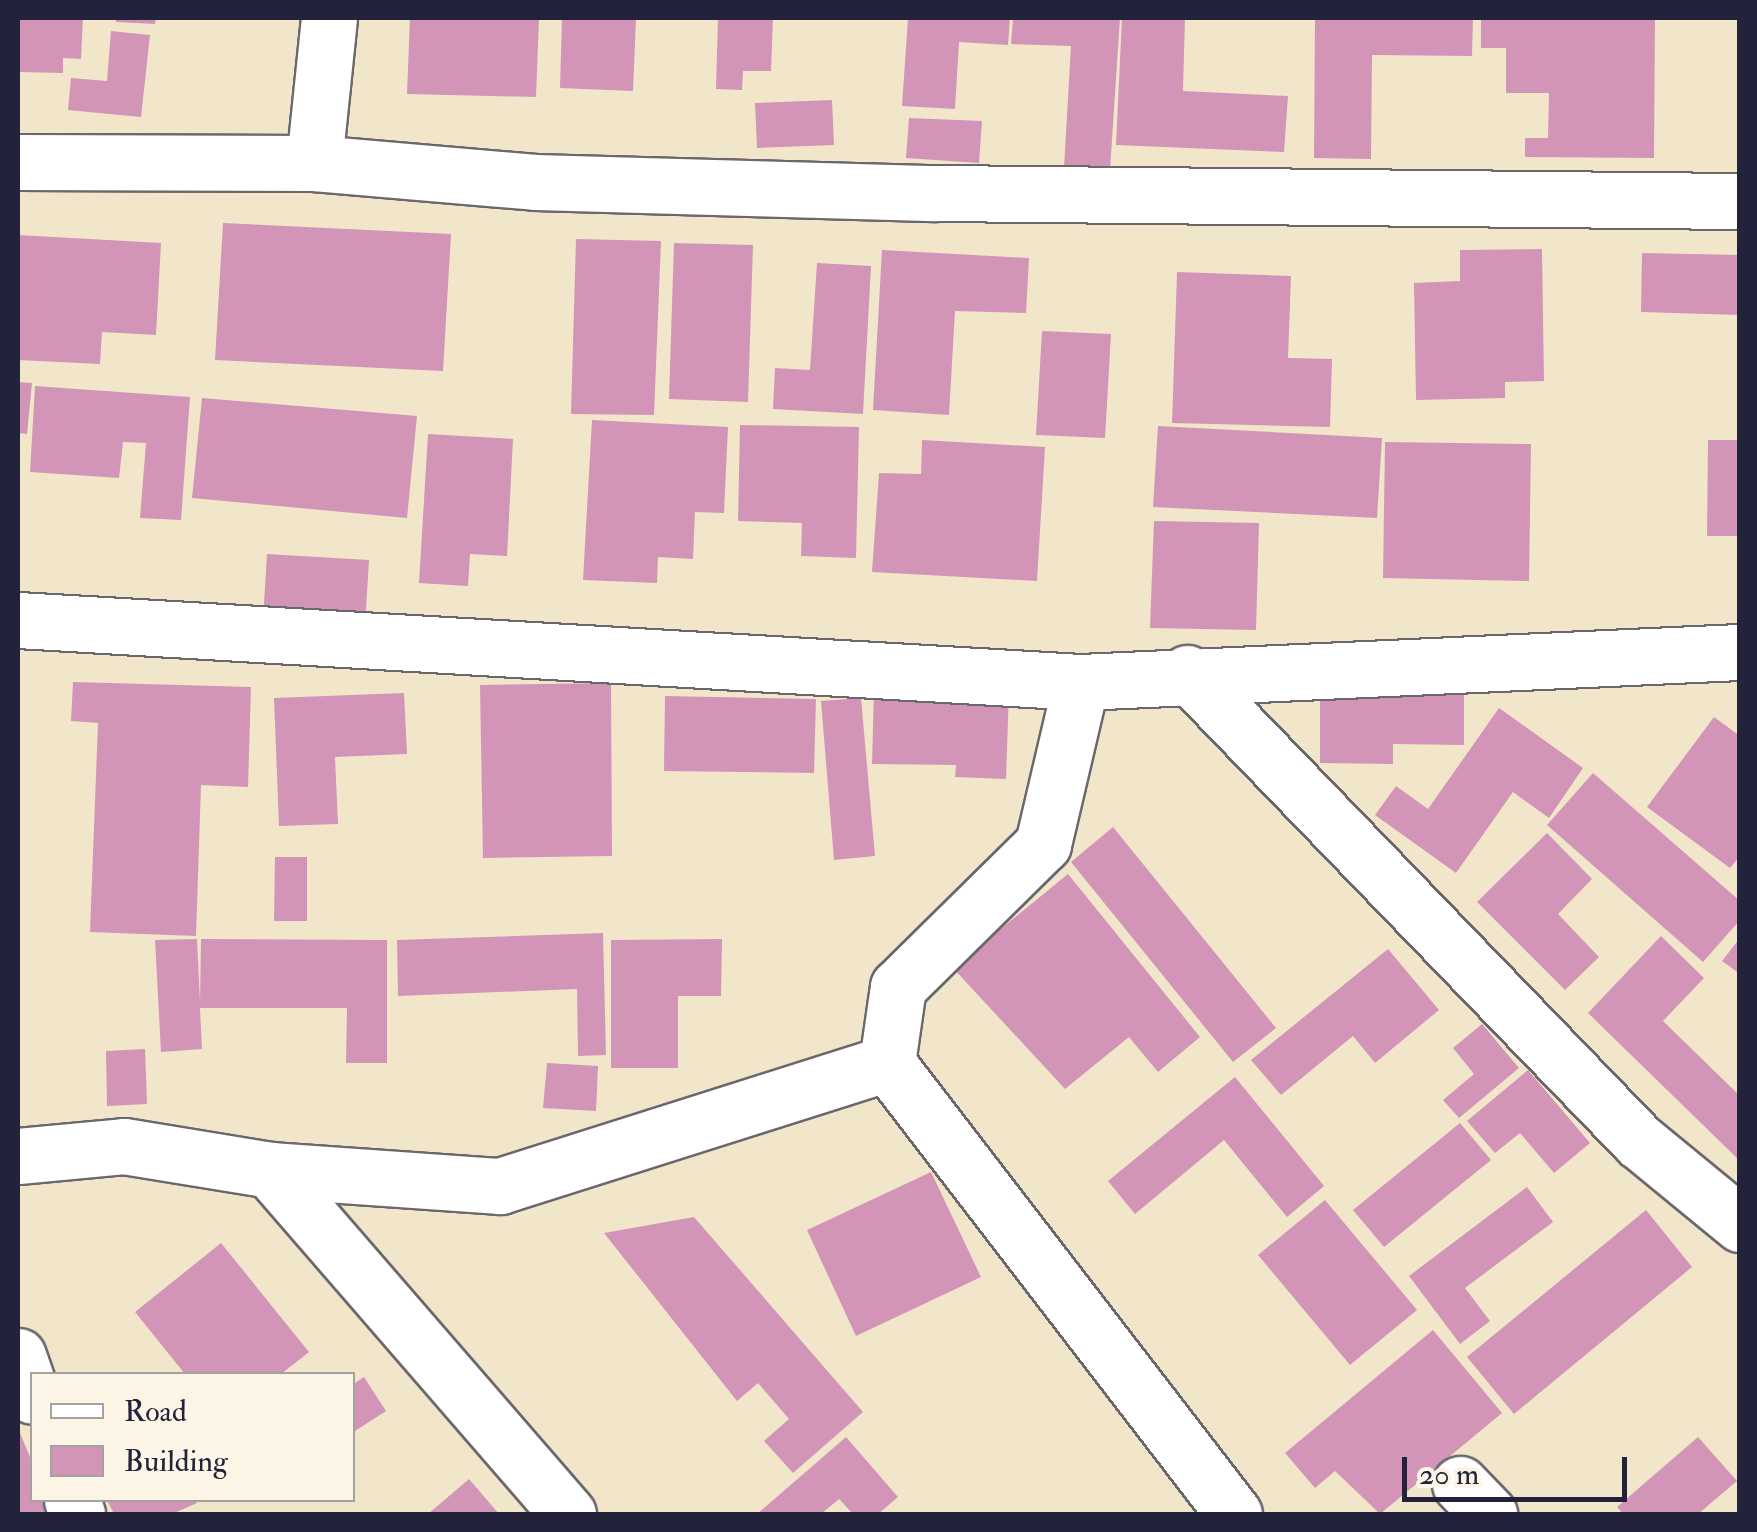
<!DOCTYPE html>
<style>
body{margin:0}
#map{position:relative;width:1757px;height:1532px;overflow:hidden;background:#f2e6ca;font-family:"IM FELL Double Pica",serif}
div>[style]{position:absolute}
.building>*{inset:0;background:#d295b8}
.roads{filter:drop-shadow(2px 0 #6b676d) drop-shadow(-2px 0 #6b676d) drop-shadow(0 2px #6b676d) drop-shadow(0 -2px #6b676d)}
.minor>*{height:55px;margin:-27.5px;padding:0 27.5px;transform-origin:27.5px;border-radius:27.5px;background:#fff}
span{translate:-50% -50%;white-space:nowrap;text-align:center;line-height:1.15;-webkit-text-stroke:9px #fcf5e5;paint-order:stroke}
.frame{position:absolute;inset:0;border:20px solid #22223b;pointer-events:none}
.legend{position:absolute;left:30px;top:1372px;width:325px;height:130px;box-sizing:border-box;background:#fcf5e5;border:2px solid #a5a1a1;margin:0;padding:12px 18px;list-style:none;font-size:30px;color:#22223b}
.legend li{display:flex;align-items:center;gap:20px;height:50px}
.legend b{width:50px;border:2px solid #a5a1a1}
.scale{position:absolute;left:1402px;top:1457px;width:225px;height:45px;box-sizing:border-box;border:5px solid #22223b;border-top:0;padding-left:12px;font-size:30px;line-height:35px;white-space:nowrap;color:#22223b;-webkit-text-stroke:8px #fcf5e5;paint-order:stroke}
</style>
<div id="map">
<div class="building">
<div style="clip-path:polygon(18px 18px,83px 18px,81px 59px,63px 58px,63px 73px,18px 72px)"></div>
<div style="clip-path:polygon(116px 18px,156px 18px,155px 24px,116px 22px)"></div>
<div style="clip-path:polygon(410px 18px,539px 18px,536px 97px,407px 94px)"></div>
<div style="clip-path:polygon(562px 18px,636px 18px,633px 91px,560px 88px)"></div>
<div style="clip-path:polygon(718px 18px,773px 18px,771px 71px,743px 71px,742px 90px,716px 89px)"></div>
<div style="clip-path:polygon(908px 18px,1010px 18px,1008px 45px,959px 42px,955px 109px,902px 106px)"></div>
<div style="clip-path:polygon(1013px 18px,1120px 18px,1110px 170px,1064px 167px,1071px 46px,1011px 44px)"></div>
<div style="clip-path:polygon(1122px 18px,1185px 18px,1183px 91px,1288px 96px,1284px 152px,1116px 145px)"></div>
<div style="clip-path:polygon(1315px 18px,1473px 18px,1472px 56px,1372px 55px,1371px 159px,1314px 158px)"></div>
<div style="clip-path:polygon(1481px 18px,1655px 18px,1654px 158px,1525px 157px,1525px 138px,1548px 138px,1549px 93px,1506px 93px,1506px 48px,1481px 48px)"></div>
<div style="clip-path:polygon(111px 31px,150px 35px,141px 117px,68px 110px,71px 78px,107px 81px)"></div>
<div style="clip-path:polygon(832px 100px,834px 145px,757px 148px,755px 103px)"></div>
<div style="clip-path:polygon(909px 118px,982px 121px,979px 163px,906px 158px)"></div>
<div style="clip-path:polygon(223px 223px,451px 234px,443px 371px,215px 360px)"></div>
<div style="clip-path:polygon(18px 235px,161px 243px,156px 335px,102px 332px,100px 364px,18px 360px)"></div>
<div style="clip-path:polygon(576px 239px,661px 241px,654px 415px,571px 414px)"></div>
<div style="clip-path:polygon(674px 243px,753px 245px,748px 402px,669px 399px)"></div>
<div style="clip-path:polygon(1542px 249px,1544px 381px,1505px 382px,1505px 398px,1416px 400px,1414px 283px,1460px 281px,1460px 250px)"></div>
<div style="clip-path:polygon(882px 250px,1029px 258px,1026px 313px,955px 311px,949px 415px,873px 410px)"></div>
<div style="clip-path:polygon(1642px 253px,1740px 255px,1740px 315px,1641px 312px)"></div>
<div style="clip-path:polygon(817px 263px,871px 266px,863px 414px,773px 409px,775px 368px,810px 370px)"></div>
<div style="clip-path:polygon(1177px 272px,1291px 276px,1288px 358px,1332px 359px,1330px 427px,1172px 423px)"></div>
<div style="clip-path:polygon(1042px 331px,1111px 334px,1105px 438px,1036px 435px)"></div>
<div style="clip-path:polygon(18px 382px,32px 383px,27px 434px,18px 433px)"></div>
<div style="clip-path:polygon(35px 386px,190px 397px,181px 520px,140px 518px,146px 443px,123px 442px,119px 478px,30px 472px)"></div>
<div style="clip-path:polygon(202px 398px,417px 416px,407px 518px,192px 498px)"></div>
<div style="clip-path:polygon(592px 420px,728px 427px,724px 513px,695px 512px,693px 559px,658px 557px,657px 583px,583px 580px)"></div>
<div style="clip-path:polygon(740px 425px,859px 427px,856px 558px,801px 556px,802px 523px,738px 521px)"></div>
<div style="clip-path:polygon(1158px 426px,1382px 438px,1377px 518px,1153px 507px)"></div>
<div style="clip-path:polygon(428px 434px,513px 439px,507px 556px,470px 554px,468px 586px,419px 583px)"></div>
<div style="clip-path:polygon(922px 440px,1045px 447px,1037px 581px,872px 572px,879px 473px,921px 474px)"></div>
<div style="clip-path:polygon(1708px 440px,1740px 440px,1740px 536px,1707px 536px)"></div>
<div style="clip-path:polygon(1385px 442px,1531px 444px,1529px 581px,1383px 578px)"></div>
<div style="clip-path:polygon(1154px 521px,1259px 523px,1256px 630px,1150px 628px)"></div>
<div style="clip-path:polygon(267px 554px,369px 560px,365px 626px,263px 620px)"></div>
<div style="clip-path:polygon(73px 682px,251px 687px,248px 787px,201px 785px,196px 936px,90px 932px,98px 723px,71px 721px)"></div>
<div style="clip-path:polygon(611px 683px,612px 856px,483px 858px,480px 685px)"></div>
<div style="clip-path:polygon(874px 687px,1009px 691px,1006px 779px,955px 777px,956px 765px,872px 764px)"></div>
<div style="clip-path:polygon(1320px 688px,1464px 688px,1464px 745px,1393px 744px,1393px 764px,1320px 763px)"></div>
<div style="clip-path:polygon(404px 693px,407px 754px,335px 757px,338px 824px,279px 826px,274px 698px)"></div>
<div style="clip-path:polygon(665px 696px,816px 699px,814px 773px,664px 771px)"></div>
<div style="clip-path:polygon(861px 698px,875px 856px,834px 860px,821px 701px)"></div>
<div style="clip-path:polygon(1499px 708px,1583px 768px,1549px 818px,1513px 792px,1456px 873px,1375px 815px,1396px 786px,1428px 809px)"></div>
<div style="clip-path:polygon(1714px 717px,1740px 736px,1740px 856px,1730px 868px,1647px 807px)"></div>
<div style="clip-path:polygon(1593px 773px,1740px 901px,1740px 920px,1703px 962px,1547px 825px)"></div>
<div style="clip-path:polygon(1113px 827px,1276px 1028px,1233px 1062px,1071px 862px)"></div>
<div style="clip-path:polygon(1547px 833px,1592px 879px,1558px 914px,1599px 957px,1565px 990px,1477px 902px)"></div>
<div style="clip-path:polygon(275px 857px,307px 857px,307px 921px,274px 921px)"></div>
<div style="clip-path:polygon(1068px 874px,1200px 1037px,1158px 1072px,1129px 1037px,1065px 1089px,953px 968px)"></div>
<div style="clip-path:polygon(603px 933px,606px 1055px,578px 1056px,577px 989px,398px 996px,397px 940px)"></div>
<div style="clip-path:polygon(1661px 936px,1704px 978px,1663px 1021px,1740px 1096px,1740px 1161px,1588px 1013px)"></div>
<div style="clip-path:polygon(1740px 938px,1740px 974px,1722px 961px)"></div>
<div style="clip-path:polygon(197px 939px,200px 1001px,201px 939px,387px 940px,387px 1063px,346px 1063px,347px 1008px,200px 1008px,202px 1049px,161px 1052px,155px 940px)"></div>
<div style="clip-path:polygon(722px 939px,721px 996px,678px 996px,678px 1068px,611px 1068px,611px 940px)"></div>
<div style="clip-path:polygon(1388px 949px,1439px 1010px,1375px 1063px,1353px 1036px,1281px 1095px,1251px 1060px)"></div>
<div style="clip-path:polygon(1482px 1024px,1519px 1068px,1459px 1118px,1443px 1100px,1474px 1074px,1453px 1048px)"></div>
<div style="clip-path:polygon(145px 1049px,147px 1104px,107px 1106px,106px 1051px)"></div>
<div style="clip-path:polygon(547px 1063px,598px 1066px,596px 1111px,543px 1108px)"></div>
<div style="clip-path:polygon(1528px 1070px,1590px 1143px,1554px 1173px,1520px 1133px,1495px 1153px,1467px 1121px)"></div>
<div style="clip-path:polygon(1235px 1077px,1324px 1186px,1287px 1217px,1224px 1140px,1135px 1214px,1108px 1181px)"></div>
<div style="clip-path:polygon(1460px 1123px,1491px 1160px,1384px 1247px,1353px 1210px)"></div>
<div style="clip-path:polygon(931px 1172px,981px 1277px,856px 1336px,807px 1230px)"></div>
<div style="clip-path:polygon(1527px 1187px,1553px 1222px,1465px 1288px,1490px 1321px,1460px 1344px,1409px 1276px)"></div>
<div style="clip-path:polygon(1325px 1200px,1417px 1310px,1350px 1365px,1258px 1255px)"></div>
<div style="clip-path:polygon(1646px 1210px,1692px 1267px,1514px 1414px,1467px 1357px)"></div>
<div style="clip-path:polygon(694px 1217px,863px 1412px,793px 1473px,764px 1441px,789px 1419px,758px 1383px,737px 1401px,604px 1233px)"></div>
<div style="clip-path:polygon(221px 1243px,309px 1352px,281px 1374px,185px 1374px,135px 1312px)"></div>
<div style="clip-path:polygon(1433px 1330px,1502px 1413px,1380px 1514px,1335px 1471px,1315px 1488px,1285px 1453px)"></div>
<div style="clip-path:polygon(364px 1377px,386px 1411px,352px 1433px,352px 1385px)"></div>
<div style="clip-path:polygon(18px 1428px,32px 1462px,32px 1500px,49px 1500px,56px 1514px,18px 1514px)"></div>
<div style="clip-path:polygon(846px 1437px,898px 1497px,878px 1514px,853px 1514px,839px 1499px,821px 1514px,757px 1514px)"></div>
<div style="clip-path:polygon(1698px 1437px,1737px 1481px,1698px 1514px,1623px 1514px,1617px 1507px)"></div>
<div style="clip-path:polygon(469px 1479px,499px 1514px,428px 1514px)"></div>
<div style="clip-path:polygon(107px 1500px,195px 1500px,197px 1503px,172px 1514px,114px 1514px)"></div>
</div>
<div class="roads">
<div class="minor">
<div style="left:18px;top:162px;width:296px;rotate:0.2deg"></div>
<div style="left:314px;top:163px;width:222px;rotate:4.9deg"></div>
<div style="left:535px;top:182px;width:401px;rotate:1.6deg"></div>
<div style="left:936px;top:193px;width:804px;rotate:0.57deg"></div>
<div style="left:314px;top:163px;width:146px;rotate:-84.1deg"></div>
<div style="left:18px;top:620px;width:1065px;rotate:3.34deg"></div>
<div style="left:1081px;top:682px;width:660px;rotate:-2.61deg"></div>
<div style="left:1187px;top:673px;width:651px;rotate:46deg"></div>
<div style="left:1639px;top:1141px;width:131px;rotate:39.4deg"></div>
<div style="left:887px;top:1063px;width:569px;rotate:52.43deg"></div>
<div style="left:18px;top:1156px;width:106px;rotate:-5.4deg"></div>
<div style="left:124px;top:1146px;width:148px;rotate:9.3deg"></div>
<div style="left:270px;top:1170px;width:231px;rotate:4deg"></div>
<div style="left:500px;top:1186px;width:406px;rotate:-17.6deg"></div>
<div style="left:887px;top:1063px;width:77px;rotate:-81.8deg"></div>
<div style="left:898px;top:987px;width:204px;rotate:-44.6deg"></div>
<div style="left:1043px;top:844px;width:166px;rotate:-76.8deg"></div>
<div style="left:270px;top:1170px;width:455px;rotate:49.1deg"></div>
<div style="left:18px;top:1356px;width:42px;rotate:70.7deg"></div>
<div style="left:1460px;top:1484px;width:42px;rotate:46deg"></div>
<div style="left:72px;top:1500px;width:15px;rotate:70deg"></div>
</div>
</div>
<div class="frame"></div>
<ul class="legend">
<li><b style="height:12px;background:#fff"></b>Road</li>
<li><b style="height:28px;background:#d295b8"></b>Building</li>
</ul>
<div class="scale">20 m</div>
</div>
